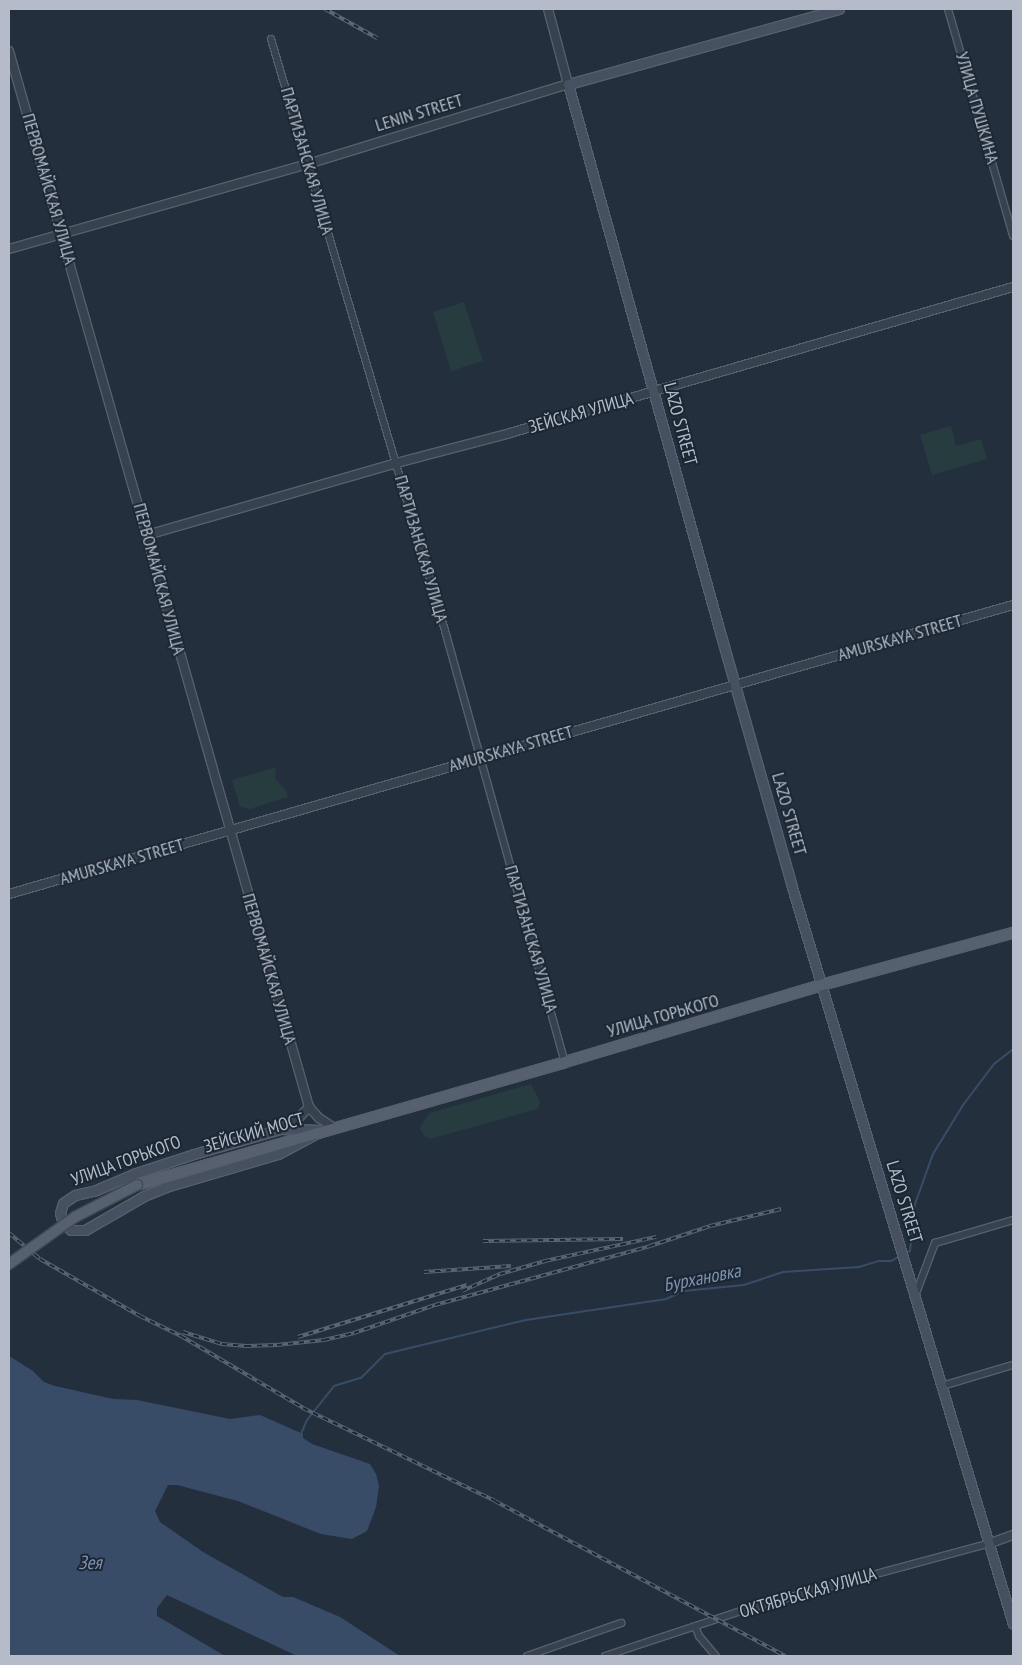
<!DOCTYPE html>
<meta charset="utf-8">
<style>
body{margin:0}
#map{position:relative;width:1022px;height:1665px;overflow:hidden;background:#242f3e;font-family:"PT Sans Narrow",sans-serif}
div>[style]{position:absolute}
.green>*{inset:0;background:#263c3f}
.water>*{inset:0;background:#394c67}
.stream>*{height:2px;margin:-1px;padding:0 1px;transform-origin:1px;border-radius:1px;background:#394c67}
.roads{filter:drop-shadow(1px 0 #565f6c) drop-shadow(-1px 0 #565f6c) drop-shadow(0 1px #565f6c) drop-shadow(0 -1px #565f6c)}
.minor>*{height:6px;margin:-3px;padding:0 3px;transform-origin:3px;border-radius:3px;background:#38414e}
.tertiary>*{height:8px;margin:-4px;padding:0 4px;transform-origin:4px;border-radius:4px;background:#38414e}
.secondary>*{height:9px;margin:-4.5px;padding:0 4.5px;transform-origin:4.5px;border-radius:4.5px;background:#465061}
.primary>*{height:10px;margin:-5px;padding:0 5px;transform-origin:5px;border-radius:5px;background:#56606e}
.rail>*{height:4px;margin-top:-2px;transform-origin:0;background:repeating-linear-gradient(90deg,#1d2633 0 5.5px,#5a6575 0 11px);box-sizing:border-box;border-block:1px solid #5a6575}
.bridges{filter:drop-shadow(1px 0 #414a57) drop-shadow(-1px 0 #414a57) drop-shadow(0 1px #414a57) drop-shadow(0 -1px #414a57)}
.primary-bridge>*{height:10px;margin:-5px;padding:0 5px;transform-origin:5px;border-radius:5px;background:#56606e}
span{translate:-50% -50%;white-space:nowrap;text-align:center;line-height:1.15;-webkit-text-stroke:4px #1d2633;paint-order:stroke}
.street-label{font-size:18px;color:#b4bcc9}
.water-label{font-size:19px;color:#7c92b1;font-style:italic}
.frame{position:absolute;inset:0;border:10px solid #b4bcc9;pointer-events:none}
</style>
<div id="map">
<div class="green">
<div style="clip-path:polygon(464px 302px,483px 361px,451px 371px,433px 312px)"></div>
<div style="clip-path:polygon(951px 426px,956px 446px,981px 439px,987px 459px,932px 475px,920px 435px)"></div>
<div style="clip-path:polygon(276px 767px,275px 778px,287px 792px,287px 797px,250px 809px,240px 807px,232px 780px)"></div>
<div style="clip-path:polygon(531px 1084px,540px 1102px,538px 1109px,430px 1139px,424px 1136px,420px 1128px,429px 1113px)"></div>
</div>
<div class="water">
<div style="clip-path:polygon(9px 1356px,33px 1371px,44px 1382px,55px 1386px,113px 1399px,137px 1400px,230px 1419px,260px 1415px,303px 1434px,303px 1438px,312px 1444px,370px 1464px,376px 1474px,379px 1486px,376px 1507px,367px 1531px,352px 1539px,321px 1534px,238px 1501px,177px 1485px,168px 1485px,155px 1511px,160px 1522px,203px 1552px,283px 1597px,293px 1597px,340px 1617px,400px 1656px,297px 1656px,167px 1595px,157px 1608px,157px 1616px,225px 1656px,9px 1656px)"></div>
</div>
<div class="stream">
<div style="left:904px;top:1254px;width:7px;rotate:-27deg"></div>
<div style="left:910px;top:1251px;width:47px;rotate:-83.9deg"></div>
<div style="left:915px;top:1204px;width:53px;rotate:-70.2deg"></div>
<div style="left:933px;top:1154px;width:57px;rotate:-58.5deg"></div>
<div style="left:963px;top:1105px;width:51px;rotate:-52.9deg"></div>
<div style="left:994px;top:1064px;width:24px;rotate:-38deg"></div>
<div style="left:301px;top:1434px;width:15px;rotate:-67deg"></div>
<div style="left:307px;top:1420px;width:43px;rotate:-51.5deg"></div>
<div style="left:334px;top:1386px;width:28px;rotate:-17deg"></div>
<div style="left:361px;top:1378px;width:34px;rotate:-45deg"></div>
<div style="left:385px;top:1354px;width:145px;rotate:-13.6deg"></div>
<div style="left:526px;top:1320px;width:142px;rotate:-8.5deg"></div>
<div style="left:666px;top:1299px;width:20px;rotate:-24deg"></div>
<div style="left:684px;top:1291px;width:60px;rotate:-5.7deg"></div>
<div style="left:744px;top:1285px;width:41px;rotate:-18.4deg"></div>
<div style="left:783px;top:1272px;width:76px;rotate:-3.8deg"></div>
<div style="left:859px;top:1267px;width:21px;rotate:-17deg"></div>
<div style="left:879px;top:1261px;width:12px"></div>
<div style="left:891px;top:1261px;width:10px;rotate:-29deg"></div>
</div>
<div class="roads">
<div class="minor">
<div style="left:948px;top:9px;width:236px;rotate:74deg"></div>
<div style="left:271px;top:39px;width:620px;rotate:73.61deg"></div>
<div style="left:446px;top:634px;width:444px;rotate:74.5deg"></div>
<div style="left:915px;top:1296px;width:57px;rotate:-69.3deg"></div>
<div style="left:935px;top:1243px;width:81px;rotate:-16.4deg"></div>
<div style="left:942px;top:1386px;width:74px;rotate:-16.5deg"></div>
<div style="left:695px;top:1626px;width:11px;rotate:68deg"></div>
<div style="left:699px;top:1636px;width:26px;rotate:50deg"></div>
<div style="left:527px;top:1656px;width:100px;rotate:-19.3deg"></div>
<div style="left:605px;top:1656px;width:153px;rotate:-18.3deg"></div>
<div style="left:750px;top:1608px;width:246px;rotate:-15.1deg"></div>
</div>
<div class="tertiary">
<div style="left:9px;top:51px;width:1098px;rotate:74.14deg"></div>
<div style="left:309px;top:1107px;width:15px;rotate:48deg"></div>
<div style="left:319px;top:1118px;width:17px;rotate:33deg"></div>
<div style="left:9px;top:249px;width:311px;rotate:-15.9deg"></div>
<div style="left:308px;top:164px;width:272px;rotate:-17.1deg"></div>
<div style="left:568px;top:84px;width:78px;rotate:-104.9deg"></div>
<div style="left:147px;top:535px;width:259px;rotate:-16.1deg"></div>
<div style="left:396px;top:463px;width:118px;rotate:-14.7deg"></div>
<div style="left:510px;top:433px;width:524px;rotate:-16.19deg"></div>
<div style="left:9px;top:894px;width:1045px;rotate:-16.06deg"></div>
<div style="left:282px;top:1128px;width:14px;rotate:-25deg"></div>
<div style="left:295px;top:1122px;width:21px;rotate:-47deg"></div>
<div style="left:988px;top:1544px;width:27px;rotate:-20deg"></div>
</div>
<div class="secondary">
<div style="left:839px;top:9px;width:281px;rotate:164.5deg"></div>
<div style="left:568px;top:84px;width:561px;rotate:74.5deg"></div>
<div style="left:718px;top:625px;width:272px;rotate:74.2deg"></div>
<div style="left:792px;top:887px;width:769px;rotate:73.31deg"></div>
<div style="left:280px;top:1129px;width:43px;rotate:1.3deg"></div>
<div style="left:323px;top:1130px;width:51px;rotate:151.9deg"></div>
<div style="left:278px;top:1154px;width:117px;rotate:163.6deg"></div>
<div style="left:166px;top:1187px;width:24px;rotate:158deg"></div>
<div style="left:144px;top:1196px;width:68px;rotate:150deg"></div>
<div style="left:85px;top:1230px;width:14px;rotate:180deg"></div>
<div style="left:71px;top:1230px;width:11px;rotate:-139deg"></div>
<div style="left:63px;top:1223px;width:10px;rotate:-107deg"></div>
<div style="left:60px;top:1213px;width:10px;rotate:-73deg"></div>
<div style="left:63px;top:1203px;width:14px;rotate:-34deg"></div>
<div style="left:75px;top:1195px;width:22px;rotate:-13deg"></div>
<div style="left:96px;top:1190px;width:43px;rotate:-23deg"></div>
<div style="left:136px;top:1173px;width:61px;rotate:-18.1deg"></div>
<div style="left:194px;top:1154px;width:90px;rotate:-16.2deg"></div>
</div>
<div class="primary">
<div style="left:137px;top:1185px;width:445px;rotate:-16deg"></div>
<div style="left:565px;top:1062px;width:267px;rotate:-16.7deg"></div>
<div style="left:821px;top:985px;width:199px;rotate:-15.2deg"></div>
</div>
</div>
<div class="rail">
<div style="left:325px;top:9px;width:60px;rotate:29.1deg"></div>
<div style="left:9px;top:1233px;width:40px;rotate:40deg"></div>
<div style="left:40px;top:1259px;width:115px;rotate:29.7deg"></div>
<div style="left:140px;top:1316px;width:46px;rotate:26deg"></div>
<div style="left:181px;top:1336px;width:142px;rotate:30.5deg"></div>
<div style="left:303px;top:1408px;width:213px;rotate:25.8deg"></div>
<div style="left:495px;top:1501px;width:329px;rotate:28.1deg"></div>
<div style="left:483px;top:1241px;width:140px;rotate:-0.8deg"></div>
<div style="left:424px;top:1272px;width:87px;rotate:-3.9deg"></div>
<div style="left:462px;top:1291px;width:42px;rotate:-24.1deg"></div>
<div style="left:500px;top:1274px;width:47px;rotate:-16.1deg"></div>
<div style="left:545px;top:1261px;width:114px;rotate:-12.2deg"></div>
<div style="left:183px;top:1332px;width:41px;rotate:17.1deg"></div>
<div style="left:222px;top:1344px;width:24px;rotate:5deg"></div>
<div style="left:246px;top:1346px;width:31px;rotate:-2deg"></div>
<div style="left:277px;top:1345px;width:47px;rotate:-6.1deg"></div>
<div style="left:324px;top:1340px;width:31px;rotate:-13deg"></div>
<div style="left:354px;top:1333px;width:86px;rotate:-19.1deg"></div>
<div style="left:435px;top:1305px;width:223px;rotate:-15.3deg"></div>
<div style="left:650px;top:1246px;width:63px;rotate:-18.4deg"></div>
<div style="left:710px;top:1226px;width:73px;rotate:-13.5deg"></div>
<div style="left:298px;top:1337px;width:177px;rotate:-17.1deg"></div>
</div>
<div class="bridges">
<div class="primary-bridge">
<div style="left:9px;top:1264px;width:81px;rotate:-35.5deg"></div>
<div style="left:75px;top:1217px;width:70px;rotate:-27.3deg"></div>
</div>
</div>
<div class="street-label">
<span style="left:977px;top:108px;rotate:74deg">УЛИЦА ПУШКИНА</span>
<span style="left:419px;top:113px;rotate:-17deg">LENIN STREET</span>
<span style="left:307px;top:161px;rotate:74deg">ПАРТИЗАНСКАЯ УЛИЦА</span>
<span style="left:49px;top:189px;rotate:74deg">ПЕРВОМАЙСКАЯ УЛИЦА</span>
<span style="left:581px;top:413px;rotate:-16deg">ЗЕЙСКАЯ УЛИЦА</span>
<span style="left:680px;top:424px;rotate:75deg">LAZO STREET</span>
<span style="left:421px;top:549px;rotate:74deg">ПАРТИЗАНСКАЯ УЛИЦА</span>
<span style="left:159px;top:579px;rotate:75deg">ПЕРВОМАЙСКАЯ УЛИЦА</span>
<span style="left:900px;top:638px;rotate:-16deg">AMURSKAYA STREET</span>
<span style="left:511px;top:749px;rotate:-16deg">AMURSKAYA STREET</span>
<span style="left:789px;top:814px;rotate:74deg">LAZO STREET</span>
<span style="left:122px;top:862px;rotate:-16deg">AMURSKAYA STREET</span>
<span style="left:531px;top:939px;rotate:74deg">ПАРТИЗАНСКАЯ УЛИЦА</span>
<span style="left:269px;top:969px;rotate:74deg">ПЕРВОМАЙСКАЯ УЛИЦА</span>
<span style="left:663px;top:1016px;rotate:-16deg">УЛИЦА ГОРЬКОГО</span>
<span style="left:254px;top:1133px;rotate:-16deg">ЗЕЙСКИЙ МОСТ</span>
<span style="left:126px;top:1161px;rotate:-20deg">УЛИЦА ГОРЬКОГО</span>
<span style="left:904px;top:1202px;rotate:73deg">LAZO STREET</span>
<span style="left:808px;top:1593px;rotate:-16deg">ОКТЯБРЬСКАЯ УЛИЦА</span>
</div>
<div class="water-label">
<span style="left:702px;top:1278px;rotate:-11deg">Бурхановка</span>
<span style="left:90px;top:1563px">Зея</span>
</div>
<div class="frame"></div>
</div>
